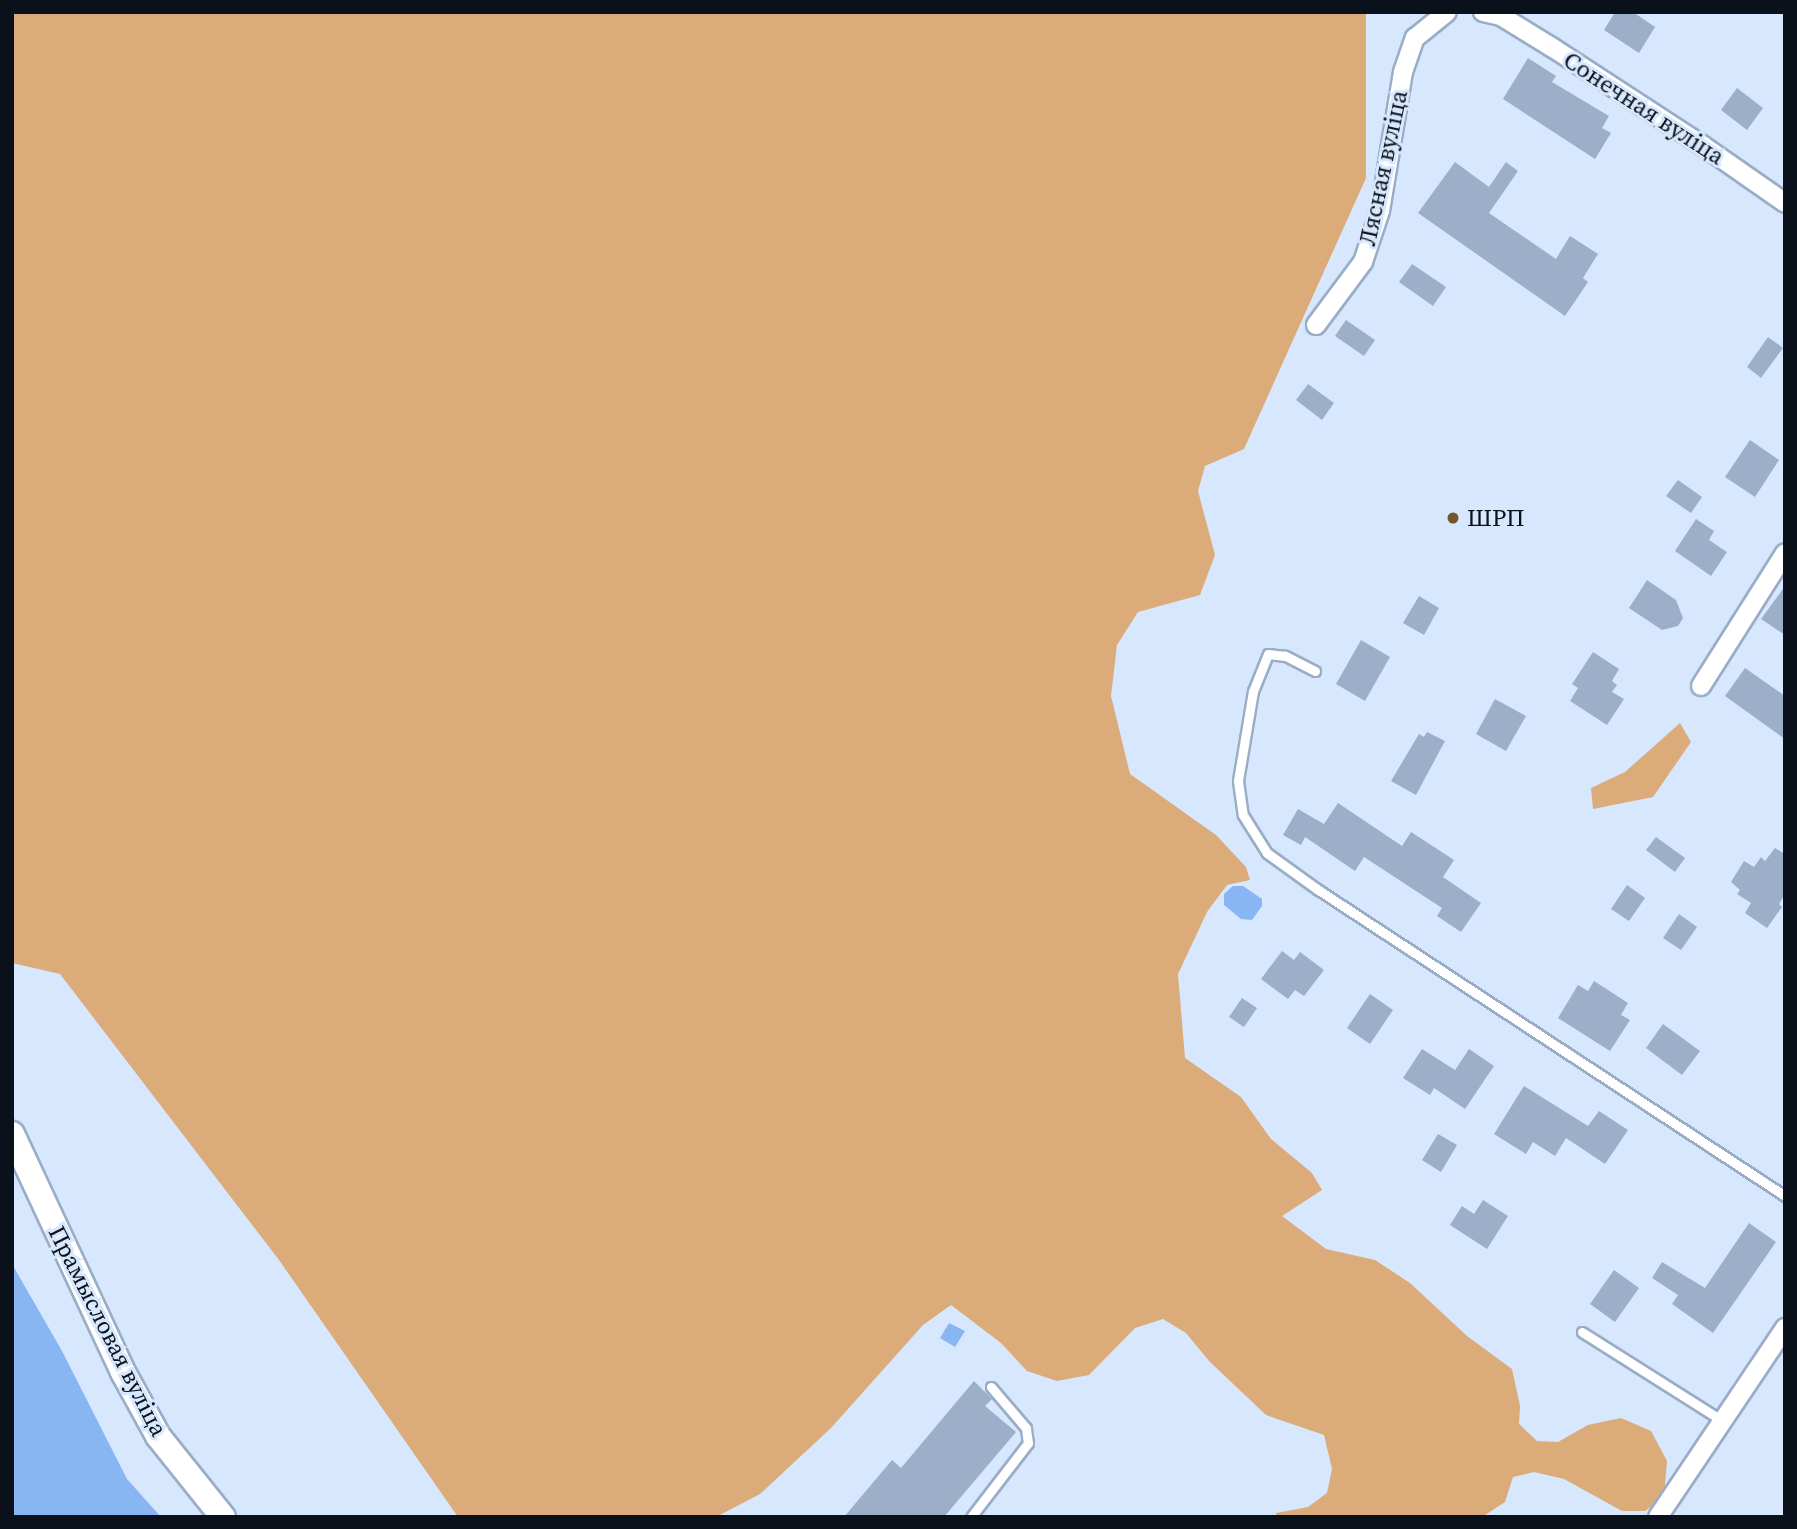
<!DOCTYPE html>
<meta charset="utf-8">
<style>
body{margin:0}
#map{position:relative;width:1797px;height:1529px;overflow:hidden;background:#d7e7fd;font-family:"Source Serif 4",serif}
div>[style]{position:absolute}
.green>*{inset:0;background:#dbab7a}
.water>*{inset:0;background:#87b6f3}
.building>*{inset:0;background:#9cafc9}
.roads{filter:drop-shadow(2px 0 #9aadc7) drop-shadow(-2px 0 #9aadc7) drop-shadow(0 2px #9aadc7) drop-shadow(0 -2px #9aadc7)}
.lane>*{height:9px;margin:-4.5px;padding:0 4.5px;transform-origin:4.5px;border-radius:4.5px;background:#fff}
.street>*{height:18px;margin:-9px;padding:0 9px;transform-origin:9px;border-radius:9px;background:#fff}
.secondary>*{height:24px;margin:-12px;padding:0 12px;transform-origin:12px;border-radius:12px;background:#fff}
.dots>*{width:19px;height:19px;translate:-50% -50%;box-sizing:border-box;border:4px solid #d7e7fd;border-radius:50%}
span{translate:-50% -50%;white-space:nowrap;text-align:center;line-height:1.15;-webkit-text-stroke:6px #d7e7fd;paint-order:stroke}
.street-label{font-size:24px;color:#0a111a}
.poi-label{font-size:24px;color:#0a111a}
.left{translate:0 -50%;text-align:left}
.frame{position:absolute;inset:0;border:14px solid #0a111a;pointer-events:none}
</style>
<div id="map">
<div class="green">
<div style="clip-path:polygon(12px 12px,1366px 12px,1366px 178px,1244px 449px,1205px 466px,1198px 491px,1215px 555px,1200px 595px,1138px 612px,1117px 645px,1111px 696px,1130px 774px,1216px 835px,1246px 867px,1250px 880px,1227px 885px,1207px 912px,1178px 974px,1185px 1058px,1241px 1097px,1271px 1139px,1312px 1173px,1322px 1190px,1282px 1216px,1326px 1249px,1375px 1260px,1410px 1283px,1467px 1336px,1512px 1369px,1520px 1406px,1519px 1424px,1537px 1441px,1558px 1442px,1588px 1425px,1621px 1418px,1651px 1431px,1667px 1461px,1664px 1497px,1645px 1511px,1622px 1511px,1564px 1479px,1534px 1472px,1513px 1477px,1505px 1502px,1482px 1517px,1276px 1517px,1276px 1513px,1308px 1507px,1327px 1493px,1332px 1469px,1324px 1435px,1266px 1415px,1210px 1362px,1186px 1333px,1163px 1319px,1135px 1328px,1089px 1375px,1057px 1381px,1027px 1371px,1001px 1343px,951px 1305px,923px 1325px,831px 1428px,760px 1494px,716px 1517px,458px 1517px,279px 1260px,60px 974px,12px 963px)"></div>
<div style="clip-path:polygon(1680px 723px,1691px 742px,1653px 797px,1593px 809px,1591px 788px,1625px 772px)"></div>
</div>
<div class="water">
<div style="clip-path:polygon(1233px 886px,1243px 886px,1262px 899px,1262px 906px,1252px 920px,1241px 919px,1224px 905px,1224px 894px)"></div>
<div style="clip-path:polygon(12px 1264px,62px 1351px,127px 1479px,161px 1517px,12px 1517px)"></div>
<div style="clip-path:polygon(949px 1323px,965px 1331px,955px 1347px,940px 1338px)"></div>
</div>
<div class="building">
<div style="clip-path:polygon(1615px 12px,1633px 12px,1655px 27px,1639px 53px,1604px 30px)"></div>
<div style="clip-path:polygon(1528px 58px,1556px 76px,1552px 82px,1609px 116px,1602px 128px,1611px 133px,1595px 159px,1503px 99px)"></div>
<div style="clip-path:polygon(1737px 88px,1763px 108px,1747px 130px,1721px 110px)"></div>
<div style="clip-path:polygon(1455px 162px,1489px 187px,1506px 162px,1518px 171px,1489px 213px,1556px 259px,1570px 236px,1598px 254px,1583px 278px,1588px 282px,1565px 316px,1418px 213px)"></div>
<div style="clip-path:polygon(1412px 264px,1446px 287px,1433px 306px,1399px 282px)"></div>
<div style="clip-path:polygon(1346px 320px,1375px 340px,1364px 356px,1335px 336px)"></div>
<div style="clip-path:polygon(1768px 337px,1783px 348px,1761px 378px,1747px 367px)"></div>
<div style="clip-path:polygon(1308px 384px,1334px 403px,1322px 420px,1296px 400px)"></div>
<div style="clip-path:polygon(1750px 440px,1779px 460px,1755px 497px,1725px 477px)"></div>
<div style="clip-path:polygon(1678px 480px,1702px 497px,1691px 513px,1666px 496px)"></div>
<div style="clip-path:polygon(1696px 519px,1714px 531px,1709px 540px,1727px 552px,1711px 576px,1675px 551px)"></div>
<div style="clip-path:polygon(1647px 580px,1676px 600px,1683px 618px,1678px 626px,1662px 630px,1629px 608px)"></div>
<div style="clip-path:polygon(1785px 586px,1785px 635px,1761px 619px)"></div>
<div style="clip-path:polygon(1419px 596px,1439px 608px,1424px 635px,1403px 623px)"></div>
<div style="clip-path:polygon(1361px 640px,1390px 657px,1365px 701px,1336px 684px)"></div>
<div style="clip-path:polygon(1593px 652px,1619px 669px,1612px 681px,1617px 685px,1612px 692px,1624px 699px,1607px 725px,1570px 701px,1578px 688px,1572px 684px)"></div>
<div style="clip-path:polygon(1745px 668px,1785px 696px,1785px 739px,1725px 696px)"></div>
<div style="clip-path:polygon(1495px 699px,1526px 716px,1506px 751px,1476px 734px)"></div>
<div style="clip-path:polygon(1427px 732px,1445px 741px,1416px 795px,1391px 781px,1419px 734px,1424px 737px)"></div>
<div style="clip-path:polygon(1338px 803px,1402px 846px,1411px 832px,1454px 860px,1443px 877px,1481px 903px,1461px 932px,1437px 916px,1442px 908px,1364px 857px,1355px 871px,1305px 837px,1301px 845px,1283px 835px,1298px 809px,1324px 824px)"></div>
<div style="clip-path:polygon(1656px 837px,1685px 858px,1675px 872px,1646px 850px)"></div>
<div style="clip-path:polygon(1775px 848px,1785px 854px,1785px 894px,1779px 904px,1782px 907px,1767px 928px,1745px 913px,1751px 903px,1737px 894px,1740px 890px,1731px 882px,1744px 861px,1754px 867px,1761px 857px,1765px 861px)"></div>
<div style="clip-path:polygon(1627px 885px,1645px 898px,1629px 921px,1611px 909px)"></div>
<div style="clip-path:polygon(1679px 914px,1697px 927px,1681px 950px,1663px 938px)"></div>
<div style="clip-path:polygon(1282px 951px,1294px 960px,1300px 952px,1324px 970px,1304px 996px,1295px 990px,1288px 999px,1261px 979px)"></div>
<div style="clip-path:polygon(1594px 981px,1628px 1003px,1621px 1015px,1630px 1020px,1610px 1051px,1558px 1018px,1578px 985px,1588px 991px)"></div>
<div style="clip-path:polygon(1370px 994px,1393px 1010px,1370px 1044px,1347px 1028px)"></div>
<div style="clip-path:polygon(1242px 998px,1257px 1008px,1244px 1027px,1229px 1017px)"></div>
<div style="clip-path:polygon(1663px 1024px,1700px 1051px,1682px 1075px,1646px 1048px)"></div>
<div style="clip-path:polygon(1422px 1049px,1455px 1070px,1469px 1049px,1494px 1066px,1465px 1109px,1434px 1088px,1430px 1095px,1403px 1078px)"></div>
<div style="clip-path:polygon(1524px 1086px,1588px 1126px,1599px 1111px,1628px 1130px,1605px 1164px,1566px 1138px,1555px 1156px,1533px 1142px,1526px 1154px,1494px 1134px)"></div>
<div style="clip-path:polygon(1438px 1134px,1457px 1145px,1441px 1172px,1422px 1160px)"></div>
<div style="clip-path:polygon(1483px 1200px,1508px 1216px,1487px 1249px,1450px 1225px,1462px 1206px,1474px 1214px)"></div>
<div style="clip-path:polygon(1749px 1223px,1776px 1242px,1713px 1333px,1672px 1304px,1678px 1295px,1652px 1278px,1662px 1262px,1705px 1288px)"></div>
<div style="clip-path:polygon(1614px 1270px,1639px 1288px,1615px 1322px,1590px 1304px)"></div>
<div style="clip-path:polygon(974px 1381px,992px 1399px,985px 1406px,1016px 1432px,944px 1517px,844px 1517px,892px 1460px,901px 1468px)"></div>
</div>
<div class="roads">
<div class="lane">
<div style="left:1315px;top:671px;width:34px;rotate:-153deg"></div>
<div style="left:1285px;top:656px;width:17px;rotate:-173deg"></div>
<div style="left:1268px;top:654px;width:40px;rotate:112deg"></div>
<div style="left:1253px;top:691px;width:91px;rotate:99.5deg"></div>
<div style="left:1238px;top:781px;width:34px;rotate:82deg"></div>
<div style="left:1243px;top:815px;width:45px;rotate:57.7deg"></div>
<div style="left:1267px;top:853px;width:62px;rotate:35.8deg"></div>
<div style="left:1317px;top:889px;width:560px;rotate:33.26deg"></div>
<div style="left:1582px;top:1332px;width:167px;rotate:32.3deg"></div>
<div style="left:971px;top:1517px;width:93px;rotate:-52.4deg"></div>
<div style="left:1028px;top:1443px;width:15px;rotate:-98deg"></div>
<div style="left:1026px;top:1428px;width:54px;rotate:-130.5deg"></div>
</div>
<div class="street">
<div style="left:1483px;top:12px;width:18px;rotate:13deg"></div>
<div style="left:1501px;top:16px;width:61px;rotate:31.6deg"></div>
<div style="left:1553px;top:48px;width:178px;rotate:33.1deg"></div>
<div style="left:1702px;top:145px;width:101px;rotate:34.9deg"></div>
<div style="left:1316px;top:325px;width:79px;rotate:-53.3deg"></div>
<div style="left:1363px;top:262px;width:54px;rotate:-71.6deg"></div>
<div style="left:1380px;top:211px;width:141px;rotate:-80.6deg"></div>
<div style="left:1403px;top:72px;width:36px;rotate:-71deg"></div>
<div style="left:1415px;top:38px;width:41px;rotate:-39.1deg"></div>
<div style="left:1701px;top:686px;width:157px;rotate:-57.7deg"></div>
<div style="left:1658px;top:1517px;width:228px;rotate:-56.1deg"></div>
</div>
<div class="secondary">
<div style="left:12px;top:1134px;width:263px;rotate:65deg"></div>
<div style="left:123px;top:1372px;width:73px;rotate:61.3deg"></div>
<div style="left:158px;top:1436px;width:104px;rotate:51.3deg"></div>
</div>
</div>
<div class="dots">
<div style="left:1453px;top:518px;background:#78542e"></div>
</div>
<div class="street-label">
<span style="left:1644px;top:108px;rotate:33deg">Сонечная вуліца</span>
<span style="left:1383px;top:168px;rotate:-78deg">Лясная вуліца</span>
<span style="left:108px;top:1331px;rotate:63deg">Прамысловая вуліца</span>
</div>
<div class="poi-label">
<span class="left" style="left:1467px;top:518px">ШРП</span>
</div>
<div class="frame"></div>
</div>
